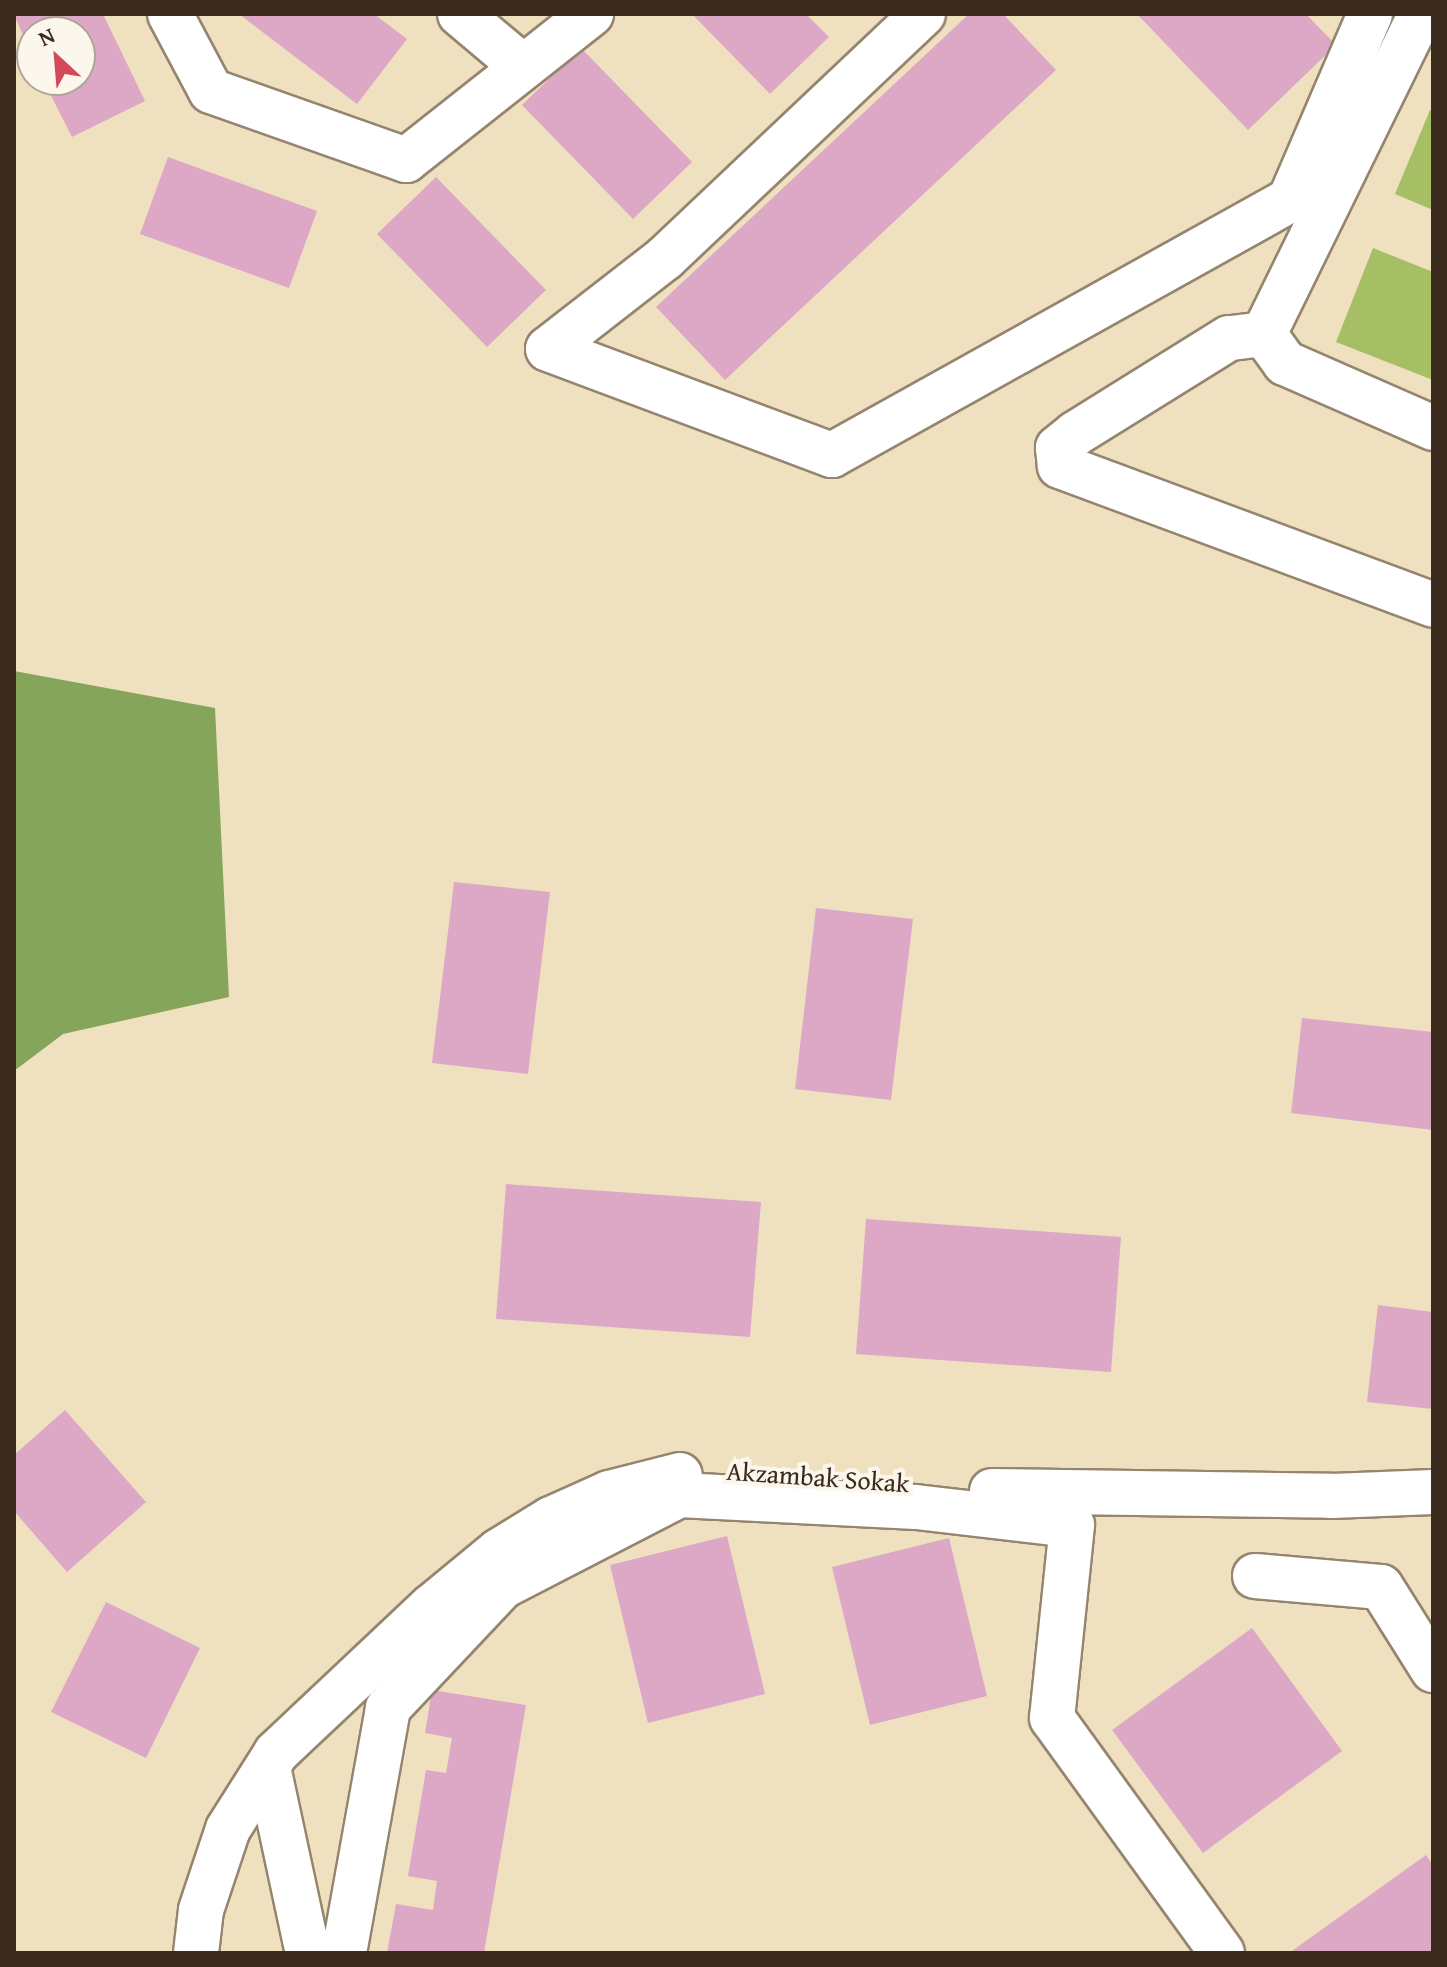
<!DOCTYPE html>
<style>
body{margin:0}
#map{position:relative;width:1447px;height:1967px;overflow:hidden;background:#efe0c0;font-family:"Gentium Book Plus",serif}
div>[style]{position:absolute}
.green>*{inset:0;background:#a6be64}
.forest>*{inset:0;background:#84a55a}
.building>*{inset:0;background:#dca8c6}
.roads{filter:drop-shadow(2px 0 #95856f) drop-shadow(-2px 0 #95856f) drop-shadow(0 2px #95856f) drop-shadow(0 -2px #95856f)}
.minor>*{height:44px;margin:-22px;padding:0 22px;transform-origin:22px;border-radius:22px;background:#fff}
span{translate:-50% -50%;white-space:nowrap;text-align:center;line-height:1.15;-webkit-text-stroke:8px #fbf7ec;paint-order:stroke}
.street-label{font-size:26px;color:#3b2a1e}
.frame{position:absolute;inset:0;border:16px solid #3b2a1e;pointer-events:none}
.north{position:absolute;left:16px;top:16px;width:80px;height:80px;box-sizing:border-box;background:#fbf7ec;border:2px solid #aea59a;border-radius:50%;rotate:334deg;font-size:22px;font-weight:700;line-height:32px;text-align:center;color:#3b2a1e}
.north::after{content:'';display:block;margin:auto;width:28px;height:36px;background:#d1495b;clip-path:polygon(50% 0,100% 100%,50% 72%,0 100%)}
</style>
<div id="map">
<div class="green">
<div style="clip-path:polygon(1430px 110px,1433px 111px,1433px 210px,1395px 194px)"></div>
<div style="clip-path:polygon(1373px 248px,1433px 272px,1433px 380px,1336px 342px)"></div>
</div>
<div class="forest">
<div style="clip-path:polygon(14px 671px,215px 708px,229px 997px,63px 1034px,14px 1071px)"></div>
</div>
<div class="building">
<div style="clip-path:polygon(14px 14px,103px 14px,145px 101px,72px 137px,43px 80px,80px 80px,80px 32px,32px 32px,32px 57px)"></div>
<div style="clip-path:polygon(239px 14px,374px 14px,407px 39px,357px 104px)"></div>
<div style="clip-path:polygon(692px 14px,806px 14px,829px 37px,770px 94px)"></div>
<div style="clip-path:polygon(969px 14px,1003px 14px,1056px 70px,725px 380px,656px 307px)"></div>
<div style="clip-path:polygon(1137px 14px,1306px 14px,1336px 45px,1248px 130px)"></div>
<div style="clip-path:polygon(581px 48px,692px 162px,633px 219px,522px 105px)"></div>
<div style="clip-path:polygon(168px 157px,317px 211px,289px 288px,140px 234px)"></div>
<div style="clip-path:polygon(436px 177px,546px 290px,487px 347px,377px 234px)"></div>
<div style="clip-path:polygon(454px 882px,550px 892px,528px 1074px,432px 1063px)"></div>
<div style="clip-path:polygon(816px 908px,913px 919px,891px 1100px,795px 1089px)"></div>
<div style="clip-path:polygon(1302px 1018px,1433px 1032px,1433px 1130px,1291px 1113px)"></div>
<div style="clip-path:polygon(506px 1184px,761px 1202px,750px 1337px,496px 1319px)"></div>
<div style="clip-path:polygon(866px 1219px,1121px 1237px,1111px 1372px,856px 1354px)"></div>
<div style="clip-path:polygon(1378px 1305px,1433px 1312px,1433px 1409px,1367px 1402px)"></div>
<div style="clip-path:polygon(65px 1410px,146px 1502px,67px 1572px,14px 1511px,14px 1455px)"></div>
<div style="clip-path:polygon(727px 1536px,765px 1694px,648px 1723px,610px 1565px)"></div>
<div style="clip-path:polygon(949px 1538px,987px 1696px,870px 1725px,832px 1567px)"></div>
<div style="clip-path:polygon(106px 1602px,200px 1648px,146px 1758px,51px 1712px)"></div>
<div style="clip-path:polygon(1252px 1628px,1342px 1751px,1203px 1853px,1112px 1730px)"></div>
<div style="clip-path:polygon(432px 1690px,526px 1705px,484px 1953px,387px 1953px,396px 1904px,433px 1910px,437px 1881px,408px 1876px,426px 1770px,446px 1773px,452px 1738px,425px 1733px)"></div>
<div style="clip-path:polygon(1426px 1855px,1433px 1865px,1433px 1953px,1289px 1953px)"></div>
</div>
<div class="roads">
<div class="minor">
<div style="left:170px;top:14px;width:87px;rotate:62deg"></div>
<div style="left:211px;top:91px;width:207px;rotate:19.5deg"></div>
<div style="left:406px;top:160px;width:236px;rotate:-38.3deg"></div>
<div style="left:460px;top:14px;width:81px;rotate:40deg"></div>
<div style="left:923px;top:14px;width:355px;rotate:136.6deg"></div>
<div style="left:665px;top:258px;width:148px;rotate:142.1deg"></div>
<div style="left:548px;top:349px;width:303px;rotate:20.5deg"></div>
<div style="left:832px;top:455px;width:524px;rotate:-29.11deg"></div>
<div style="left:1290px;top:200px;width:202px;rotate:-66.7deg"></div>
<div style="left:1264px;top:334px;width:35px;rotate:173deg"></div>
<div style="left:1229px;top:338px;width:181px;rotate:148.1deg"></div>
<div style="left:1075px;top:434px;width:22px;rotate:141deg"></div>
<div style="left:1058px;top:448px;width:18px;rotate:84deg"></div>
<div style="left:1060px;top:466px;width:398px;rotate:20.4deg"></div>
<div style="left:1264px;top:334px;width:356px;rotate:-63.9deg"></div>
<div style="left:1264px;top:334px;width:36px;rotate:54deg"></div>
<div style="left:1285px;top:363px;width:162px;rotate:23.7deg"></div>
<div style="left:992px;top:1491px;width:340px;rotate:0.8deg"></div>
<div style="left:1332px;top:1496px;width:101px;rotate:-2.3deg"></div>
<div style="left:1255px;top:1576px;width:126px;rotate:5deg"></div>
<div style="left:1381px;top:1587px;width:98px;rotate:57.9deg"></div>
<div style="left:268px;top:1767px;width:186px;rotate:77.9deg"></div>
<div style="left:307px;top:1949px;width:20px;rotate:11deg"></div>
<div style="left:196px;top:1953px;width:43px;rotate:-83.4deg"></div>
<div style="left:201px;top:1910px;width:85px;rotate:-71.6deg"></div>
<div style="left:228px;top:1829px;width:90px;rotate:-57.7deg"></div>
<div style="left:276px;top:1753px;width:213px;rotate:-43.3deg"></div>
<div style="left:431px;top:1607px;width:88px;rotate:-39.5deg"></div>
<div style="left:499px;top:1551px;width:61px;rotate:-31.6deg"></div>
<div style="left:551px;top:1519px;width:64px;rotate:-24.1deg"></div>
<div style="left:609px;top:1493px;width:73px;rotate:-14.2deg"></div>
<div style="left:344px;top:1953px;width:249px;rotate:-79.8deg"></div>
<div style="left:388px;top:1708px;width:168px;rotate:-46.7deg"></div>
<div style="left:503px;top:1586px;width:198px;rotate:-27.3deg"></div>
<div style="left:679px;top:1495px;width:237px;rotate:2.9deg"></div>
<div style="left:916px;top:1507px;width:157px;rotate:6.6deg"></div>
<div style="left:1072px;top:1525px;width:194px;rotate:95.9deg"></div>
<div style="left:1052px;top:1718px;width:290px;rotate:54.1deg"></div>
</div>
</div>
<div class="street-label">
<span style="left:818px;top:1477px;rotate:4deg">Akzambak Sokak</span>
</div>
<div class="frame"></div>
<div class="north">N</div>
</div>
